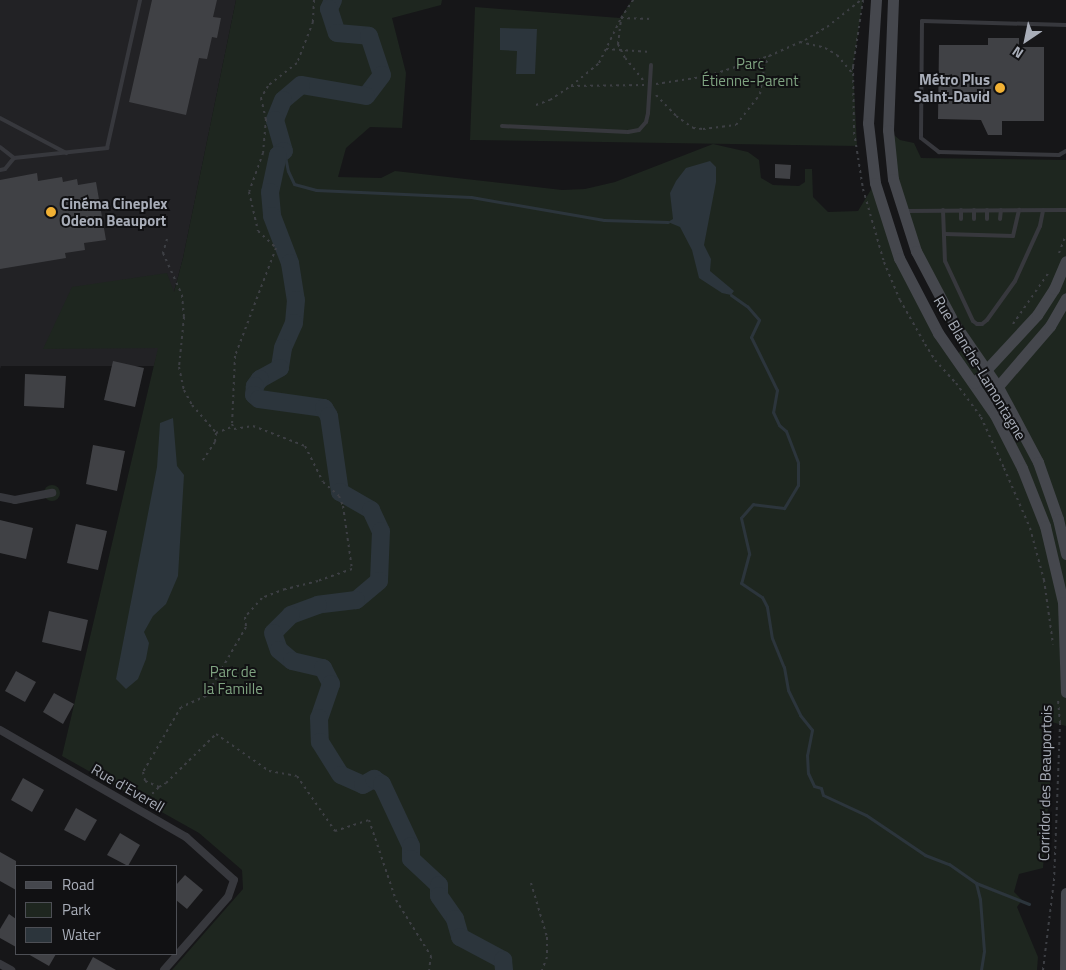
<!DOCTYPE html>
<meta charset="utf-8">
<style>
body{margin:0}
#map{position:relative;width:1066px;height:970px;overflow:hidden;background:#161618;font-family:"Titillium Web",sans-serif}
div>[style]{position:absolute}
.built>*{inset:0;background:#222225}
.green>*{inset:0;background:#1e261f}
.round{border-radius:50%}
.water>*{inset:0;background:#2c353c}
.stream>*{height:3px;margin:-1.5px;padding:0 1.5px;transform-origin:1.5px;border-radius:1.5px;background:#2c353c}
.river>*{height:18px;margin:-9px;padding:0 9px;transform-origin:9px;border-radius:9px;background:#2c353c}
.building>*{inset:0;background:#404145}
.path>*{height:2px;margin-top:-1px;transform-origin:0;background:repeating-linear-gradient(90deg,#3d3f44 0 2.5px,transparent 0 6.5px)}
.lane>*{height:4px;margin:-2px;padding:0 2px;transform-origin:2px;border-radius:2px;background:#37383d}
.street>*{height:8px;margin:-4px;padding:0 4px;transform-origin:4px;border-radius:4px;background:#37383d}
.secondary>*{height:11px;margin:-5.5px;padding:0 5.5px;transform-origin:5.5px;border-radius:5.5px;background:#45474d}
.dots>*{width:14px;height:14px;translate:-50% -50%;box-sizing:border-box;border:2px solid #111113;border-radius:50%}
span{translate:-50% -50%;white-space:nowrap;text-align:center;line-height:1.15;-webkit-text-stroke:4px #111113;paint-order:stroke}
.park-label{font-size:15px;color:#7fa381}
.poi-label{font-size:15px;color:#a8adb8;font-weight:700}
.right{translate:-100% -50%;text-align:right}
.left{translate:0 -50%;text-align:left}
.street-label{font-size:15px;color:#a8adb8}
.legend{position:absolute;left:15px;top:865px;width:162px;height:90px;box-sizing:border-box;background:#111113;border:1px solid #4d4f55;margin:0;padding:6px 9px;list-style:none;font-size:15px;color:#a8adb8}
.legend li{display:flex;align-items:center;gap:10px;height:25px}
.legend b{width:25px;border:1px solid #4d4f55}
.north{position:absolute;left:1001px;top:15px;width:50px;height:50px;-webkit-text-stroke:4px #111113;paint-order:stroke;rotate:214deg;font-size:14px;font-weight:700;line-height:20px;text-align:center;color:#a8adb8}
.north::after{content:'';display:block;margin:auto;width:18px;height:22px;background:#a8adb8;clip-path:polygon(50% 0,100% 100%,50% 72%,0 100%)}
</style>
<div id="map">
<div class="built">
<div style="clip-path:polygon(0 0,236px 0,183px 258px,154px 366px,1px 366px,0 369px)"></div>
</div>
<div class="green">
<div style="clip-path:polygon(236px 0,442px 0,441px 5px,392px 18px,406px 73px,402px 128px,370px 127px,346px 148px,338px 177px,381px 178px,395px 171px,562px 190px,585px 189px,615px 182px,713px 144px,748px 152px,759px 160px,761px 178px,773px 185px,799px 186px,805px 182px,805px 169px,812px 169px,813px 197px,828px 212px,858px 211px,875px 183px,899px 258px,955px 356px,969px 344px,916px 251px,893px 179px,888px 130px,900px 140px,914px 143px,921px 158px,1066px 160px,1066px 726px,1048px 721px,1050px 783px,1043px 868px,1019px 874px,1014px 892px,1022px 900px,1017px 907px,1038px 957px,1037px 970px,172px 970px,243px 889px,242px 870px,199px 833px,62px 756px,158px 348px,43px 349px,72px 287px,167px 273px,174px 292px,183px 258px)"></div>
<div style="clip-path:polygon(632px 0,863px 0,853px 67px,857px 146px,470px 140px,475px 7px,620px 18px)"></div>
<div class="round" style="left:44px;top:485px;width:16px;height:16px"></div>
</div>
<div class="water">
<div style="clip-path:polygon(500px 28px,537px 29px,535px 74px,516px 74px,517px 51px,500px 50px)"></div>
<div style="clip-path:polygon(710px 161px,716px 167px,716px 182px,704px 245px,711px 259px,710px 271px,734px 291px,731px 295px,722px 293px,699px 278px,692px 250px,680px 227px,668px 222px,673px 219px,670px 193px,676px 181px,686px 168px)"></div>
<div style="clip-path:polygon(173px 418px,177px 466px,184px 475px,178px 576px,166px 604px,153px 616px,144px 632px,149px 643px,146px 659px,138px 679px,126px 689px,116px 679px,157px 467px,160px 423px)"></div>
</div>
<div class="stream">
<div style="left:284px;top:151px;width:20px;rotate:79deg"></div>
<div style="left:288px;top:171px;width:14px;rotate:65deg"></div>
<div style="left:294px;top:184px;width:23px;rotate:15deg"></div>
<div style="left:316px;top:190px;width:155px;rotate:2.6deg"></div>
<div style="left:471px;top:197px;width:135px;rotate:9.8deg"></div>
<div style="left:604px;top:220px;width:64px;rotate:1.8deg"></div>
<div style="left:731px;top:295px;width:19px;rotate:35deg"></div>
<div style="left:747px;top:306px;width:18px;rotate:49deg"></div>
<div style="left:759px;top:320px;width:19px;rotate:115deg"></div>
<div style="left:751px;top:337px;width:59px;rotate:63.9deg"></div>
<div style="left:777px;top:390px;width:22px;rotate:100deg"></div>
<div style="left:773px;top:412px;width:14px;rotate:65deg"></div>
<div style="left:779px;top:425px;width:9px;rotate:41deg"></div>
<div style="left:786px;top:431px;width:34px;rotate:69deg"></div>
<div style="left:798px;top:463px;width:22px;rotate:90deg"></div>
<div style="left:798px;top:485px;width:27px;rotate:121deg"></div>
<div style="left:784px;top:508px;width:31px;rotate:-173deg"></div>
<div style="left:753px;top:504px;width:18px;rotate:131deg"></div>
<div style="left:741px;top:518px;width:37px;rotate:77deg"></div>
<div style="left:749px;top:554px;width:30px;rotate:105deg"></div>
<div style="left:741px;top:583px;width:25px;rotate:34deg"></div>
<div style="left:762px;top:597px;width:11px;rotate:63deg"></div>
<div style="left:767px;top:607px;width:31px;rotate:81deg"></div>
<div style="left:772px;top:638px;width:31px;rotate:68deg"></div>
<div style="left:784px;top:667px;width:23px;rotate:80deg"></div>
<div style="left:788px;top:690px;width:28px;rotate:64deg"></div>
<div style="left:800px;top:715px;width:19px;rotate:51deg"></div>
<div style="left:812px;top:730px;width:25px;rotate:101deg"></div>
<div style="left:807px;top:755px;width:18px;rotate:87deg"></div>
<div style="left:808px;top:773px;width:14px;rotate:65deg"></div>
<div style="left:814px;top:786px;width:7px;rotate:16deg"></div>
<div style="left:821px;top:788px;width:7px;rotate:74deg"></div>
<div style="left:823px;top:795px;width:47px;rotate:24.9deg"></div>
<div style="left:866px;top:815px;width:71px;rotate:34.1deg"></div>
<div style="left:925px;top:855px;width:26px;rotate:21deg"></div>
<div style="left:949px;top:864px;width:33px;rotate:35deg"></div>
<div style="left:976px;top:883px;width:57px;rotate:21.6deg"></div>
<div style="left:976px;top:883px;width:16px;rotate:76deg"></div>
<div style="left:980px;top:899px;width:52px;rotate:85.6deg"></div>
<div style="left:984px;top:951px;width:19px;rotate:99deg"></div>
</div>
<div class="river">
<div style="left:333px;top:0;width:10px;rotate:114deg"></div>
<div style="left:329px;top:9px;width:25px;rotate:72deg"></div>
<div style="left:337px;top:33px;width:32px;rotate:5deg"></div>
<div style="left:369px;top:36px;width:41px;rotate:71.6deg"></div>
<div style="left:382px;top:75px;width:26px;rotate:127deg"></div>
<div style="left:366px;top:96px;width:66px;rotate:-170.4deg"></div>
<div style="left:301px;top:85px;width:23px;rotate:140deg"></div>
<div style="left:283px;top:100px;width:22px;rotate:112deg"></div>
<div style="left:275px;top:120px;width:32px;rotate:74deg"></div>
<div style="left:284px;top:151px;width:7px;rotate:146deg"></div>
<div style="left:278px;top:155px;width:38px;rotate:102deg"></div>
<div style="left:270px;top:192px;width:24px;rotate:85deg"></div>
<div style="left:272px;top:216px;width:50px;rotate:69deg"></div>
<div style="left:290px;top:263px;width:37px;rotate:81deg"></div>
<div style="left:296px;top:300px;width:23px;rotate:95deg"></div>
<div style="left:294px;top:323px;width:27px;rotate:114deg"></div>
<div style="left:283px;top:348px;width:20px;rotate:99deg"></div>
<div style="left:280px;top:368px;width:23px;rotate:151deg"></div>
<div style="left:260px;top:379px;width:9px;rotate:126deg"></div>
<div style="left:255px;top:386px;width:9px;rotate:96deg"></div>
<div style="left:254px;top:395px;width:6px;rotate:39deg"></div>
<div style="left:259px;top:399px;width:66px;rotate:7.9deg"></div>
<div style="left:324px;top:408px;width:9px;rotate:58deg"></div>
<div style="left:329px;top:416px;width:77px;rotate:81.8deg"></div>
<div style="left:340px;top:492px;width:36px;rotate:30deg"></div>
<div style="left:371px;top:510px;width:23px;rotate:65deg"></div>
<div style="left:381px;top:531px;width:50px;rotate:92.3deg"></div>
<div style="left:379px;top:581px;width:30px;rotate:140deg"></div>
<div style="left:356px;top:600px;width:38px;rotate:173deg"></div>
<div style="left:318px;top:605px;width:29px;rotate:160deg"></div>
<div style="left:291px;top:615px;width:25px;rotate:135deg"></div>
<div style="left:273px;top:633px;width:18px;rotate:71deg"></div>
<div style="left:279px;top:650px;width:17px;rotate:40deg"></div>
<div style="left:292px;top:661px;width:32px;rotate:13deg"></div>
<div style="left:323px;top:668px;width:18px;rotate:63deg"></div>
<div style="left:331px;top:684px;width:36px;rotate:109deg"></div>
<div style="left:319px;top:718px;width:24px;rotate:88deg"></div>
<div style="left:320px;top:742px;width:39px;rotate:58deg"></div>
<div style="left:341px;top:775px;width:24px;rotate:24deg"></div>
<div style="left:363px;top:785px;width:13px;rotate:-29deg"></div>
<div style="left:374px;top:779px;width:9px;rotate:32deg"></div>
<div style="left:382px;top:784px;width:68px;rotate:64.9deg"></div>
<div style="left:411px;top:846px;width:13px;rotate:90deg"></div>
<div style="left:411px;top:859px;width:38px;rotate:43deg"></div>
<div style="left:439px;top:885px;width:11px;rotate:90deg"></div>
<div style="left:439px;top:896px;width:28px;rotate:55deg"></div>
<div style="left:455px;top:919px;width:19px;rotate:74deg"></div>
<div style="left:460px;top:937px;width:49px;rotate:28.1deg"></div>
<div style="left:503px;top:960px;width:10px;rotate:84deg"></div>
</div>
<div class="building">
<div style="clip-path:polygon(152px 0,217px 0,213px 17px,221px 18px,217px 38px,212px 37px,207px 59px,199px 58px,186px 115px,129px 102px)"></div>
<div style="clip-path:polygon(988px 38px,1019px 38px,1019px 47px,1044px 47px,1044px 121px,1002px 121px,1002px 135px,988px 135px,981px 120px,938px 119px,939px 45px,988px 45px)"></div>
<div style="clip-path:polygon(775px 164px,791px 165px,790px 179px,775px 178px)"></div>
<div style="clip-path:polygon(37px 173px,38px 181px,62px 177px,63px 182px,77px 179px,78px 185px,96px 182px,106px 240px,84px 243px,85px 250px,65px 253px,66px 258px,0 269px,0 180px)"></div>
<div style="clip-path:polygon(113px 361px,144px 368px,135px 407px,104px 400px)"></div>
<div style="clip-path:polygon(25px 374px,66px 376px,64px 408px,24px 406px)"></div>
<div style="clip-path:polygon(93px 445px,125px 451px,117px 491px,86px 484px)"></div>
<div style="clip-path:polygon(0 520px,33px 528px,26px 559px,0 553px)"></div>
<div style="clip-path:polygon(76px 524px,107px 531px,98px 570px,67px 563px)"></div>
<div style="clip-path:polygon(49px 611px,88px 620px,81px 651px,42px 642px)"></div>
<div style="clip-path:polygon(16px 671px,36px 682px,25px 702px,5px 691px)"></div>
<div style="clip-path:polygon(54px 693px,74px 704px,63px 724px,43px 712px)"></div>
<div style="clip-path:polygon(23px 778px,44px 790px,32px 812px,11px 800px)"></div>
<div style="clip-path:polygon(76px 808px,97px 820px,85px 841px,64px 830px)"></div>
<div style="clip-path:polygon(120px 833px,140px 845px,128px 866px,107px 855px)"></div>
<div style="clip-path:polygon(0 852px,16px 861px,16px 890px,0 881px)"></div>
<div style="clip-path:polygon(185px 875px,203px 890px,187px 909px,176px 900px,176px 885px)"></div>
<div style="clip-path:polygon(9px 914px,16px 919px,16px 947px,0 938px,0 929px)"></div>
<div style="clip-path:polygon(28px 954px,56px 954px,49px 966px)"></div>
<div style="clip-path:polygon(93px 957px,116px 970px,86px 970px)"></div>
</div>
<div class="path">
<div style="left:314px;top:0;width:22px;rotate:93deg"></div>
<div style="left:313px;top:22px;width:44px;rotate:111.3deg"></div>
<div style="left:297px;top:63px;width:37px;rotate:142deg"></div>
<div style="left:268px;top:86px;width:14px;rotate:120deg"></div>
<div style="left:261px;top:98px;width:22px;rotate:77deg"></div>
<div style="left:266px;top:119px;width:34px;rotate:95deg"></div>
<div style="left:263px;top:153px;width:41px;rotate:109.7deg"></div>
<div style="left:249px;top:192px;width:40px;rotate:77deg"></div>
<div style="left:258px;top:231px;width:25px;rotate:43deg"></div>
<div style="left:276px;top:248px;width:116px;rotate:110.8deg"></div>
<div style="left:235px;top:356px;width:68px;rotate:92.5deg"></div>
<div style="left:232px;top:424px;width:5px;rotate:68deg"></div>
<div style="left:234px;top:429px;width:19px;rotate:-9deg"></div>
<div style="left:253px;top:426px;width:56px;rotate:21deg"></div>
<div style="left:305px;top:446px;width:40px;rotate:63.4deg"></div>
<div style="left:323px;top:482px;width:21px;rotate:41deg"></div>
<div style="left:339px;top:496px;width:11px;rotate:68deg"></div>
<div style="left:343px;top:506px;width:64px;rotate:81.9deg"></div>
<div style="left:352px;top:569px;width:36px;rotate:161deg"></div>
<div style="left:318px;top:581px;width:34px;rotate:166deg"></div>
<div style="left:285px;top:589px;width:25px;rotate:159deg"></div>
<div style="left:262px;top:598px;width:25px;rotate:132deg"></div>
<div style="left:245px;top:617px;width:10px;rotate:84deg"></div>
<div style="left:246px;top:627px;width:80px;rotate:120.1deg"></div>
<div style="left:206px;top:696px;width:27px;rotate:156deg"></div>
<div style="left:181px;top:707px;width:75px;rotate:120.3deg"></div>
<div style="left:143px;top:772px;width:9px;rotate:77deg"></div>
<div style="left:145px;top:781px;width:15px;rotate:23deg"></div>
<div style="left:159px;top:787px;width:8px;rotate:-30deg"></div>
<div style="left:166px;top:783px;width:70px;rotate:-44.4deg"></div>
<div style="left:216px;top:734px;width:65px;rotate:34.9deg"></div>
<div style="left:269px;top:771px;width:28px;rotate:10deg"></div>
<div style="left:297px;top:776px;width:67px;rotate:55.4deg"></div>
<div style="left:335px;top:831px;width:36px;rotate:-18deg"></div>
<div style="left:369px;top:820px;width:84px;rotate:71.4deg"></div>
<div style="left:396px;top:900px;width:66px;rotate:58deg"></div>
<div style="left:431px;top:956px;width:14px;rotate:98deg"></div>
<div style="left:863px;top:0;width:68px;rotate:98.5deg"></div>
<div style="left:853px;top:67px;width:65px;rotate:89.1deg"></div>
<div style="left:854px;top:132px;width:58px;rotate:81deg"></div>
<div style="left:863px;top:189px;width:76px;rotate:74deg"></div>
<div style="left:884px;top:262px;width:41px;rotate:67.2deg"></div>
<div style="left:900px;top:300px;width:51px;rotate:60.4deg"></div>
<div style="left:925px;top:344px;width:19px;rotate:58deg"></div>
<div style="left:935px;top:360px;width:31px;rotate:48deg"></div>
<div style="left:956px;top:383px;width:42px;rotate:53.7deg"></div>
<div style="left:981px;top:417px;width:56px;rotate:65.7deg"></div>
<div style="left:1004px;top:468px;width:65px;rotate:66.6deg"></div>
<div style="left:1030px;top:528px;width:54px;rotate:74.9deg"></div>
<div style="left:1044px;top:580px;width:65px;rotate:82deg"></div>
<div style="left:800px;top:42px;width:26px;rotate:13deg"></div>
<div style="left:825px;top:48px;width:14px;rotate:30deg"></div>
<div style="left:837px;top:55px;width:23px;rotate:50deg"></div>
<div style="left:606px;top:49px;width:45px;rotate:3.8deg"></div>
<div style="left:643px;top:80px;width:28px;rotate:-129deg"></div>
<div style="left:625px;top:58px;width:16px;rotate:-117deg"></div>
<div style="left:618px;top:44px;width:26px;rotate:-83deg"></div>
<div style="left:621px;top:18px;width:32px;rotate:2deg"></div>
<div style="left:656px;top:84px;width:53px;rotate:-8.7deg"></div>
<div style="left:708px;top:76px;width:64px;rotate:-18.2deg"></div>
<div style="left:769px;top:56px;width:39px;rotate:-24deg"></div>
<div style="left:805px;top:40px;width:26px;rotate:-31deg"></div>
<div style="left:827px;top:27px;width:43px;rotate:-38.5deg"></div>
<div style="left:571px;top:86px;width:73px;rotate:-0.8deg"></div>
<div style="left:656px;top:95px;width:29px;rotate:46deg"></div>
<div style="left:676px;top:116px;width:21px;rotate:35deg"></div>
<div style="left:693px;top:128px;width:10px;rotate:6deg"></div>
<div style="left:703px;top:129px;width:33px;rotate:-7deg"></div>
<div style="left:736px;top:125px;width:39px;rotate:-52deg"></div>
<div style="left:760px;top:94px;width:25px;rotate:-81deg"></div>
<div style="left:764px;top:69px;width:14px;rotate:-69deg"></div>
<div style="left:536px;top:105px;width:15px;rotate:-20deg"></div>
<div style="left:550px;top:100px;width:25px;rotate:-34deg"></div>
<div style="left:571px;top:86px;width:36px;rotate:-39deg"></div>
<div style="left:599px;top:63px;width:50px;rotate:-63.9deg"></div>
<div style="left:621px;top:18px;width:22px;rotate:-56deg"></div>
<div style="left:167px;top:239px;width:15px;rotate:106deg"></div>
<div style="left:163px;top:253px;width:46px;rotate:65.7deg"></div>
<div style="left:182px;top:295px;width:22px;rotate:85deg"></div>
<div style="left:184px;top:317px;width:50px;rotate:95.7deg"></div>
<div style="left:179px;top:367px;width:24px;rotate:78deg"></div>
<div style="left:184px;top:390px;width:17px;rotate:62deg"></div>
<div style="left:192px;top:405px;width:37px;rotate:49deg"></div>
<div style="left:216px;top:433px;width:9px;rotate:96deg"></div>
<div style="left:215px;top:442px;width:22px;rotate:124deg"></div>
<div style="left:1059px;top:253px;width:19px;rotate:-69deg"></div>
<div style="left:1013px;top:324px;width:63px;rotate:-55.3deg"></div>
<div style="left:216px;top:433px;width:17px;rotate:-21deg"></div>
<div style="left:143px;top:803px;width:23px;rotate:-45deg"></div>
<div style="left:531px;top:883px;width:56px;rotate:73.5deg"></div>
<div style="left:547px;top:937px;width:20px;rotate:90deg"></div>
<div style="left:547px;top:957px;width:14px;rotate:111deg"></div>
<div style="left:1043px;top:970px;width:90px;rotate:-83deg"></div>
<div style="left:1054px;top:881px;width:158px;rotate:-87.8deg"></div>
<div style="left:1060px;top:723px;width:25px;rotate:-95deg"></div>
</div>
<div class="lane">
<div style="left:1066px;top:25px;width:144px;rotate:-178.4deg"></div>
<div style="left:922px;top:21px;width:117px;rotate:90.5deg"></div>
<div style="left:921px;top:138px;width:23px;rotate:38deg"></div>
<div style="left:939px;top:152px;width:120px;rotate:1.4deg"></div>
<div style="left:1059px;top:155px;width:8px;rotate:-30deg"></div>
<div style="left:0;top:118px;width:75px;rotate:27.9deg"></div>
<div style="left:502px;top:126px;width:126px;rotate:2.7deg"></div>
<div style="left:628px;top:132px;width:11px;rotate:-10deg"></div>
<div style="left:639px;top:130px;width:11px;rotate:-49deg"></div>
<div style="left:646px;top:122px;width:9px;rotate:-77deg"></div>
<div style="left:648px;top:113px;width:48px;rotate:-86.4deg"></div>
<div style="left:0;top:147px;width:18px;rotate:38deg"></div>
<div style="left:14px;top:158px;width:94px;rotate:-6.1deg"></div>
<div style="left:107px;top:148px;width:152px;rotate:-77.4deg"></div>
<div style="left:0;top:170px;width:5px;rotate:-11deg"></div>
<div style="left:5px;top:169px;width:14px;rotate:-51deg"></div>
<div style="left:943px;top:210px;width:51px;rotate:87.8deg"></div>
<div style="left:945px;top:261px;width:66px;rotate:65deg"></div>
<div style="left:973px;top:321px;width:5px;rotate:37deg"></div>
<div style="left:977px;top:324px;width:5px"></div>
<div style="left:982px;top:324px;width:6px;rotate:-39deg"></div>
<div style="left:987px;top:320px;width:48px;rotate:-54.3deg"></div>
<div style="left:1015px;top:281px;width:60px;rotate:-65.6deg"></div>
<div style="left:1040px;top:226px;width:16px;rotate:-79deg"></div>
<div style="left:906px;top:211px;width:160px;rotate:-0.4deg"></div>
<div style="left:961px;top:219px;width:9px;rotate:-90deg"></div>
<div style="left:974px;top:219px;width:9px;rotate:-90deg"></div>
<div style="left:987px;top:219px;width:9px;rotate:-90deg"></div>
<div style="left:1000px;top:219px;width:9px;rotate:-84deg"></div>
<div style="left:945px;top:234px;width:68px;rotate:1.7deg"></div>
<div style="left:1013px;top:236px;width:27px;rotate:-77deg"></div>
</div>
<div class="street">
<div style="left:0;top:497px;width:15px;rotate:11deg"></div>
<div style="left:15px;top:500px;width:38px;rotate:-11deg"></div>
<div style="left:0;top:730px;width:215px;rotate:29.9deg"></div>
<div style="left:186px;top:837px;width:64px;rotate:41.9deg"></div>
<div style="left:234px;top:880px;width:18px;rotate:109deg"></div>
<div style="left:228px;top:897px;width:97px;rotate:131.2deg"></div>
<div style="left:0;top:964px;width:13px;rotate:29deg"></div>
</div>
<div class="secondary">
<div style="left:876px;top:0;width:123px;rotate:93.7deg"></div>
<div style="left:868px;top:123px;width:60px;rotate:83.3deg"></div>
<div style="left:875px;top:183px;width:79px;rotate:72.3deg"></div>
<div style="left:899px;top:258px;width:85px;rotate:62.5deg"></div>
<div style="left:938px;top:333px;width:100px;rotate:55.2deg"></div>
<div style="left:995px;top:415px;width:59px;rotate:63deg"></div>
<div style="left:1022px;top:468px;width:62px;rotate:68.4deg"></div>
<div style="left:1045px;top:526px;width:78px;rotate:76.7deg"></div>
<div style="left:1063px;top:602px;width:90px;rotate:88.1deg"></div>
<div style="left:893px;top:0;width:130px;rotate:92.2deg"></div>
<div style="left:888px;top:130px;width:49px;rotate:84.2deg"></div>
<div style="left:893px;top:179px;width:76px;rotate:72.3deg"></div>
<div style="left:916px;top:251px;width:81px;rotate:62.2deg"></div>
<div style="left:954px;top:323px;width:78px;rotate:55.5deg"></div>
<div style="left:998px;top:387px;width:85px;rotate:61.9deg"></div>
<div style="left:1038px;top:462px;width:60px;rotate:70.7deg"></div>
<div style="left:1058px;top:519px;width:36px;rotate:77deg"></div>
<div style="left:974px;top:383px;width:93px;rotate:-47.2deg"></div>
<div style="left:1037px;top:315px;width:31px;rotate:-57deg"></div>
<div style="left:1054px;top:289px;width:30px;rotate:-67deg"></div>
<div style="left:994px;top:391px;width:86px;rotate:-49.3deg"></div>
<div style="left:1050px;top:326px;width:32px;rotate:-60deg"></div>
<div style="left:1065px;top:970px;width:77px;rotate:-89.3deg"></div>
</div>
<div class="dots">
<div style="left:1000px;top:88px;background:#f2b134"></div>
<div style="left:51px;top:212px;background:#f2b134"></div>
</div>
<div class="park-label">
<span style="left:750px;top:72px">Parc<br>Étienne-Parent</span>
<span style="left:233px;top:680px">Parc de<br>la Famille</span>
</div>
<div class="poi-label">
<span class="right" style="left:990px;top:88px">Métro Plus<br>Saint-David</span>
<span class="left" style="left:61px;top:212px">Cinéma Cineplex<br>Odeon Beauport</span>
</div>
<div class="street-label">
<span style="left:980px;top:368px;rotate:59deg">Rue Blanche-Lamontagne</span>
<span style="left:1045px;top:783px;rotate:-89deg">Corridor des Beauportois</span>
<span style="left:128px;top:788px;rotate:30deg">Rue d'Everell</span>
</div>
<ul class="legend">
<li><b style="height:6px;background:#45474d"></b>Road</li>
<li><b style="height:14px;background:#1e261f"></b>Park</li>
<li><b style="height:14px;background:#2c353c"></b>Water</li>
</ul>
<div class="north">N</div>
</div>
